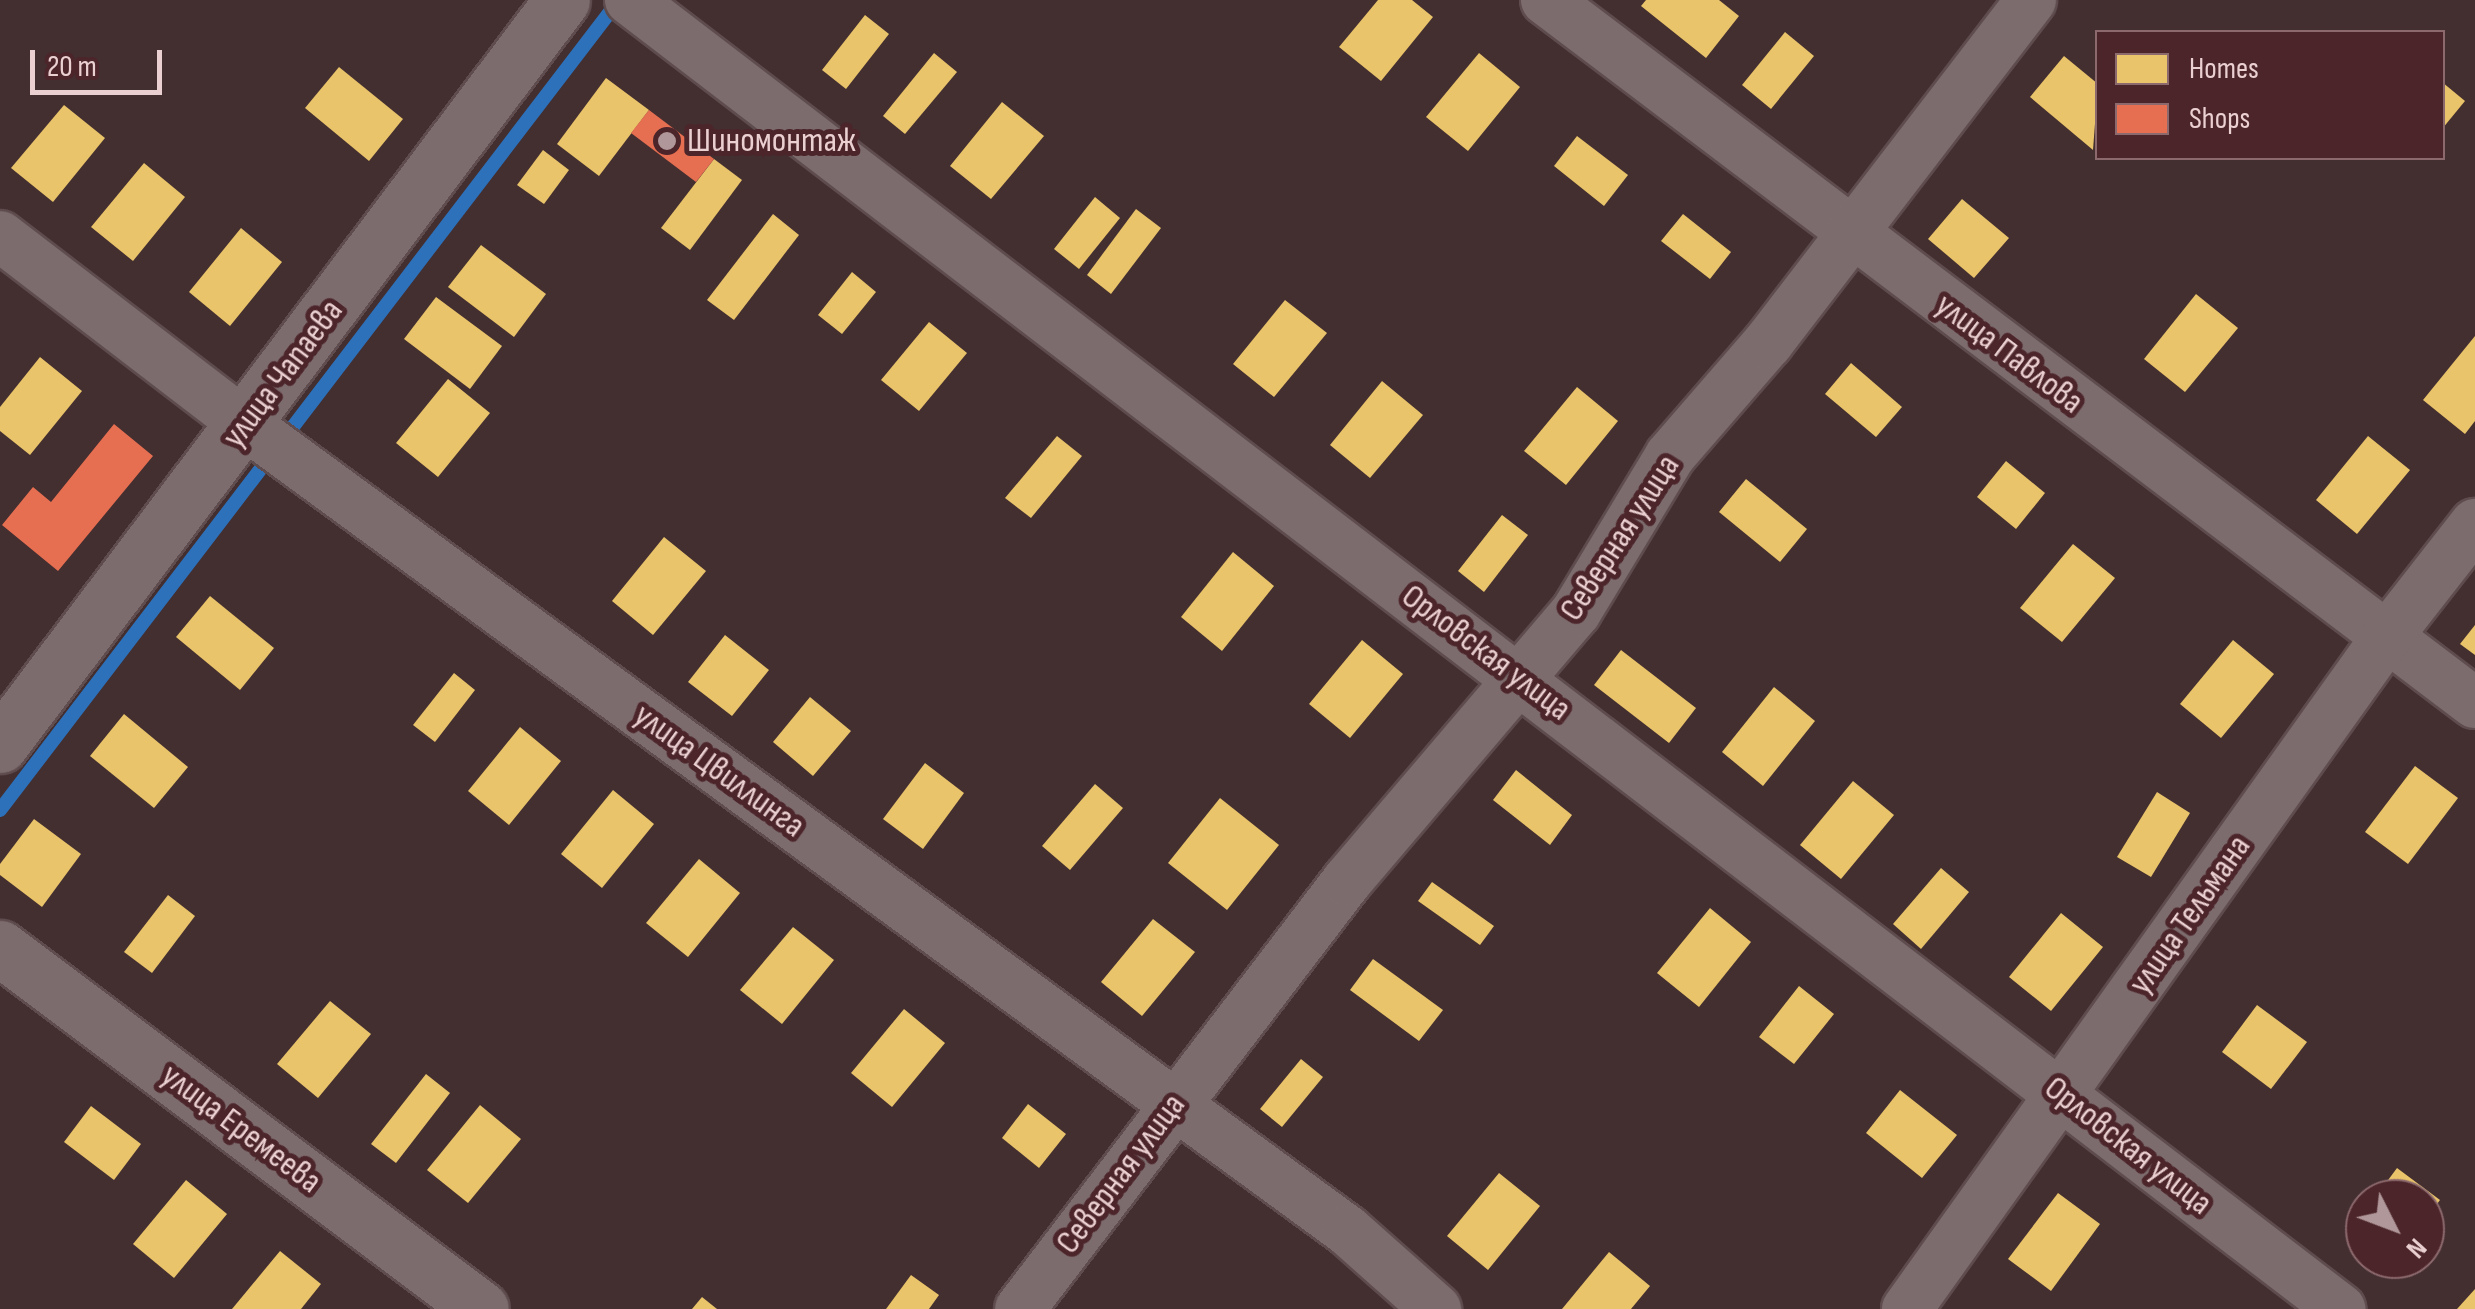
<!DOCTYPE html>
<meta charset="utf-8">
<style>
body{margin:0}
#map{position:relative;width:2475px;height:1309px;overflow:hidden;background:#432e30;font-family:"Sofia Sans Condensed",sans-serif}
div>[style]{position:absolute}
.homes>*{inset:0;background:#e9c46a}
.shops>*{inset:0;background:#e76f51}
.stream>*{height:14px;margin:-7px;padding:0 7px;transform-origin:7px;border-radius:7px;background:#2d71ba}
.roads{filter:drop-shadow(2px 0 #5e4c4e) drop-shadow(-2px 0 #5e4c4e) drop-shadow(0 2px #5e4c4e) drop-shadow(0 -2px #5e4c4e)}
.street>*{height:50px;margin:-25px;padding:0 25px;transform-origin:25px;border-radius:25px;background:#7d6c6e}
.secondary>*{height:55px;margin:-27.5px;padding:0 27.5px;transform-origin:27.5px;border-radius:27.5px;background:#7d6c6e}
.dots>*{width:28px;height:28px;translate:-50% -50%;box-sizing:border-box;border:5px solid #4c252a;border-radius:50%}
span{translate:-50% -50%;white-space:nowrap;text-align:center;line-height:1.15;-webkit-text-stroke:10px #4c252a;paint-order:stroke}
.poi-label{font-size:35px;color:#ebd0d2}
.left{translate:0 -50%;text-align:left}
.street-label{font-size:35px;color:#ebd0d2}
.legend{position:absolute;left:2095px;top:30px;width:350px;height:130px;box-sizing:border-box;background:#4c252a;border:2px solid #8c696d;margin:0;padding:12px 18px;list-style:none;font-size:30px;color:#ebd0d2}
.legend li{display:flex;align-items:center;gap:20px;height:50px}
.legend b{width:50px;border:2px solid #8c696d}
.north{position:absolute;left:2345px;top:1179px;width:100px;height:100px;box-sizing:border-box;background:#4c252a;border:2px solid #8c696d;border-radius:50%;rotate:132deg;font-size:28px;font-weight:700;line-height:40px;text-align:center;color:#ebd0d2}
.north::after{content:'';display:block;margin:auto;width:35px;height:45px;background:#b09799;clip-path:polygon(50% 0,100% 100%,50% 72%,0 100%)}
.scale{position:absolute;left:30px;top:50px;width:132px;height:45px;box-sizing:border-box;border:5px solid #ebd0d2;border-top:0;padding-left:12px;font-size:30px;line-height:35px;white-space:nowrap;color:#ebd0d2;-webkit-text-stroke:8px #4c252a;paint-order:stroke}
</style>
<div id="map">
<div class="homes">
<div style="clip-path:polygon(1378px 0,1412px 0,1433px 17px,1381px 81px,1339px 47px)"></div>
<div style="clip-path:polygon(1646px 0,1719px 0,1739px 16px,1706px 58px,1641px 6px)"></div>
<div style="clip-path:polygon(865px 15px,889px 34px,846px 89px,822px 70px)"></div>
<div style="clip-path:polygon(1785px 32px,1814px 56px,1771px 109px,1742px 85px)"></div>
<div style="clip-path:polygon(934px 53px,957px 72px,905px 134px,883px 116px)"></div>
<div style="clip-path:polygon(1479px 53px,1520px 87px,1468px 151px,1426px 117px)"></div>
<div style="clip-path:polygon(2064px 56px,2098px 84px,2093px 150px,2030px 97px)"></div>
<div style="clip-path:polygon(339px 67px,403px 119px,369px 161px,305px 108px)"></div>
<div style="clip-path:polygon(606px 78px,649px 110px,599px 176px,557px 144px)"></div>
<div style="clip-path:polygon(2442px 82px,2465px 101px,2442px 129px)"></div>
<div style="clip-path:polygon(1002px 102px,1044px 136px,991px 199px,950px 166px)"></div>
<div style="clip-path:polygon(64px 105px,105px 138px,53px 202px,11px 168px)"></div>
<div style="clip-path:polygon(1577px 136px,1628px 175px,1604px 206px,1554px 166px)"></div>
<div style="clip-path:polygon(543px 150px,569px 170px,544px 204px,517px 185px)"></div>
<div style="clip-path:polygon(714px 159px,742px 180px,690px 250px,661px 228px)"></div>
<div style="clip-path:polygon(144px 163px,185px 197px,133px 261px,91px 227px)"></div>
<div style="clip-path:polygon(1095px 197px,1120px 218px,1079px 269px,1054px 249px)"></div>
<div style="clip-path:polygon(1962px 199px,2009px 238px,1974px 278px,1928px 239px)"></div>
<div style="clip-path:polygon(1136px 209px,1161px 228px,1111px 294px,1087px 275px)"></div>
<div style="clip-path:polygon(773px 214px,799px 235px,734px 320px,707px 300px)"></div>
<div style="clip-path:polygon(1683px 214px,1731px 252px,1710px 279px,1661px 241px)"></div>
<div style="clip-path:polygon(241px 228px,282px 262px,230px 326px,189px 292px)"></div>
<div style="clip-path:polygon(481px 245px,546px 294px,514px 337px,448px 287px)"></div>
<div style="clip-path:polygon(852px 272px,876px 292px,842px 334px,818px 315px)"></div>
<div style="clip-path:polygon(2196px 294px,2238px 328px,2185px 392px,2144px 359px)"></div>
<div style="clip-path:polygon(436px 297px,502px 346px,470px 389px,404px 339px)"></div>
<div style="clip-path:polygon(1285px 300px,1327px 333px,1274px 397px,1233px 364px)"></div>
<div style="clip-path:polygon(929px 322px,967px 353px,919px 411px,881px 380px)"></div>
<div style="clip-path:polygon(2475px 336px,2475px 421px,2465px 434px,2423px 400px)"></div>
<div style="clip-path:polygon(40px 357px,82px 391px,30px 455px,0 431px,0 407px)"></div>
<div style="clip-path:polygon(1851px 363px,1902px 407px,1876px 437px,1825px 394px)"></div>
<div style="clip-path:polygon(448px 379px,490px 413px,438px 477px,396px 443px)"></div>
<div style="clip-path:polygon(1382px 381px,1423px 415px,1370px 478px,1330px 445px)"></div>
<div style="clip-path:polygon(1577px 387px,1618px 421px,1566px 485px,1524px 451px)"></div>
<div style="clip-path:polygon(1057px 436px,1082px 456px,1031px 518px,1005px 498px)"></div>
<div style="clip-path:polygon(2368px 436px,2410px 470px,2357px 534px,2316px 500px)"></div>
<div style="clip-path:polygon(2006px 461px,2045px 493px,2016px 529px,1977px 497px)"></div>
<div style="clip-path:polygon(1746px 479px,1807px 529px,1780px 562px,1719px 512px)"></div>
<div style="clip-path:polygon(1502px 515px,1528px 535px,1484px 592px,1458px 571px)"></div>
<div style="clip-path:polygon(664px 537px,706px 571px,653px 635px,612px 601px)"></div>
<div style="clip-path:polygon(2073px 544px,2115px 578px,2062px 642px,2020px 608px)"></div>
<div style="clip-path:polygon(1233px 552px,1274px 586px,1222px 651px,1181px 617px)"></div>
<div style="clip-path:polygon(210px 596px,274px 648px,240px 690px,176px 637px)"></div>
<div style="clip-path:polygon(2475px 625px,2475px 655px,2460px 644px)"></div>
<div style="clip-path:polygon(725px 635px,769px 670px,732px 716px,688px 682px)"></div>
<div style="clip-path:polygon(1362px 640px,1403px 674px,1350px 738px,1309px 704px)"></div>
<div style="clip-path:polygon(2233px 640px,2274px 674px,2221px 738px,2180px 704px)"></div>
<div style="clip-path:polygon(1621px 650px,1696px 708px,1669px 743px,1594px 685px)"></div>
<div style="clip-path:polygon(454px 673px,475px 690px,435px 742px,413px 725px)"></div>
<div style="clip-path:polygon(1774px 687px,1815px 721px,1763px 786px,1722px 752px)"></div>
<div style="clip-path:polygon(810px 697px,851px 731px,813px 776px,773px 742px)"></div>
<div style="clip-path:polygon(124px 714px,188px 767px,154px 808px,90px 756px)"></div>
<div style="clip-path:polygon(520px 727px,561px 761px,509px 825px,468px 791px)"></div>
<div style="clip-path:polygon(925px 763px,964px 793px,923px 849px,883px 819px)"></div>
<div style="clip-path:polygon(2415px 766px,2458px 798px,2408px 864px,2365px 832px)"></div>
<div style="clip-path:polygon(1516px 770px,1572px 815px,1550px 845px,1493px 800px)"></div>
<div style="clip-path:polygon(1853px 781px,1894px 815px,1841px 879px,1800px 845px)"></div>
<div style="clip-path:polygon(1095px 784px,1123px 808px,1070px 870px,1042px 846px)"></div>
<div style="clip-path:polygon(613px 790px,654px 824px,602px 888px,561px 854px)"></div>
<div style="clip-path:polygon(2157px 792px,2190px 813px,2151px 877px,2117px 857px)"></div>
<div style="clip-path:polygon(1220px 798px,1279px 845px,1227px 910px,1168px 863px)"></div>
<div style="clip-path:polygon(34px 819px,81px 854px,42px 907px,0 875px,0 864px)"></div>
<div style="clip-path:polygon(699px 859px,740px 893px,688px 957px,646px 923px)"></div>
<div style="clip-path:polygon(1941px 868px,1969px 892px,1921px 949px,1893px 924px)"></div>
<div style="clip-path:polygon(1432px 882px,1494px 926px,1480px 945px,1418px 901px)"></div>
<div style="clip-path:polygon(168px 895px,195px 916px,152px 973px,124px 952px)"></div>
<div style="clip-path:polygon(1710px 908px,1751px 942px,1699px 1007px,1657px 973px)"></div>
<div style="clip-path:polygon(2061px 913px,2103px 947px,2051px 1011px,2009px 977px)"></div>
<div style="clip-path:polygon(1153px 919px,1195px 952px,1142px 1016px,1101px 982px)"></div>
<div style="clip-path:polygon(793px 927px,834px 960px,782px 1024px,740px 990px)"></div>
<div style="clip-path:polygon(1373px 959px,1443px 1010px,1419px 1041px,1350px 990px)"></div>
<div style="clip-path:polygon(1799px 986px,1834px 1014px,1794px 1064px,1759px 1037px)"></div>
<div style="clip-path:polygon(330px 1001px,371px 1034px,318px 1098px,277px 1064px)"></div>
<div style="clip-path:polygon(2257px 1005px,2307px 1042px,2271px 1089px,2222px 1052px)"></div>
<div style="clip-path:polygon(904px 1009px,945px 1043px,892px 1107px,851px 1073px)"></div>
<div style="clip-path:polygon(1301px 1059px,1323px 1077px,1282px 1127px,1260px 1109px)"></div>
<div style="clip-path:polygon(426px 1074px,450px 1093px,396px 1163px,371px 1144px)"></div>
<div style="clip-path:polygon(1900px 1090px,1957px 1135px,1922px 1178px,1866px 1133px)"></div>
<div style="clip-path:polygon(1028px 1104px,1066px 1134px,1039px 1168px,1002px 1138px)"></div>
<div style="clip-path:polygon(480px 1105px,521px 1139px,468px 1203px,427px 1170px)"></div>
<div style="clip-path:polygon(91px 1106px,141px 1144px,114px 1180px,64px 1142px)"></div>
<div style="clip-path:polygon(2397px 1168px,2440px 1200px,2425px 1220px,2425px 1199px,2374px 1199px)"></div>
<div style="clip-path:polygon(1499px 1173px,1540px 1206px,1488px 1270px,1447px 1236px)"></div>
<div style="clip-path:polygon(186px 1180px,227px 1214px,174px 1278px,133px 1244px)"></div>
<div style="clip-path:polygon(2058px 1193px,2100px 1224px,2051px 1291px,2008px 1259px)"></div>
<div style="clip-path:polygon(2365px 1210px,2365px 1247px,2347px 1234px)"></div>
<div style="clip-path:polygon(280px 1251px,321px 1284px,301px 1309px,232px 1309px)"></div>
<div style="clip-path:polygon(1609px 1252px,1650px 1286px,1631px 1309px,1562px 1309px)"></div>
<div style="clip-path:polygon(911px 1275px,939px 1295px,929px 1309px,886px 1309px)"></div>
<div style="clip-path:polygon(2475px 1289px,2475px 1309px,2457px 1309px)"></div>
<div style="clip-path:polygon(702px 1297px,717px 1309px,692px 1309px)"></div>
</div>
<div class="shops">
<div style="clip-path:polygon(649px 110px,714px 159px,696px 182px,631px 133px)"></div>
<div style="clip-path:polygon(114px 424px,153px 456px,58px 571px,2px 525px,33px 487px,51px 502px)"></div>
</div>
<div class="stream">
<div style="left:0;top:810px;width:1019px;rotate:-52.61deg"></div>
</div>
<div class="roads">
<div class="street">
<div style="left:630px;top:0;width:2154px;rotate:37.43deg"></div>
<div style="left:1546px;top:0;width:1165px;rotate:37.12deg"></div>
<div style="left:0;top:236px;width:310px;rotate:37.5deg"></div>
<div style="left:246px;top:425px;width:1365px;rotate:36.18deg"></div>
<div style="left:1348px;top:1231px;width:118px;rotate:41.6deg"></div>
<div style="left:1020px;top:1309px;width:539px;rotate:-52.62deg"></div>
<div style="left:1347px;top:881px;width:353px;rotate:-49.6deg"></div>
<div style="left:1576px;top:612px;width:182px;rotate:-58.9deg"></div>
<div style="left:1670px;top:456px;width:150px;rotate:-49.1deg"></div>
<div style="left:1768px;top:343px;width:432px;rotate:-52.5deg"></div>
<div style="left:1907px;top:1309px;width:824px;rotate:-54.48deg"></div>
<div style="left:2386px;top:638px;width:145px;rotate:-52deg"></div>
</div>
<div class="secondary">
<div style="left:0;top:745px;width:933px;rotate:-52.97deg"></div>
<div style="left:0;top:948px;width:601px;rotate:36.89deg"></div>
</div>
</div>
<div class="dots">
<div style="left:667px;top:141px;background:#b09799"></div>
</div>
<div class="poi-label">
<span class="left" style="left:687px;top:141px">Шиномонтаж</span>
</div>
<div class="street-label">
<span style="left:2009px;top:354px;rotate:37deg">улица Павлова</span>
<span style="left:283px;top:374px;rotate:-53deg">улица Чапаева</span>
<span style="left:1620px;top:538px;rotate:-57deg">Северная улица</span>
<span style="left:1486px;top:653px;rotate:37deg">Орловская улица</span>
<span style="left:719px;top:771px;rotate:36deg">улица Цвиллинга</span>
<span style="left:2190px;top:915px;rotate:-55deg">улица Тельмана</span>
<span style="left:241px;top:1129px;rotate:37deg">улица Еремеева</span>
<span style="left:2128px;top:1146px;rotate:38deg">Орловская улица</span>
<span style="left:1121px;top:1174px;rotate:-53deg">Северная улица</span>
</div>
<ul class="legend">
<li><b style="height:28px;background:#e9c46a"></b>Homes</li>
<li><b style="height:28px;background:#e76f51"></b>Shops</li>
</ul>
<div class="north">N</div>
<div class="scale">20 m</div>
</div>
